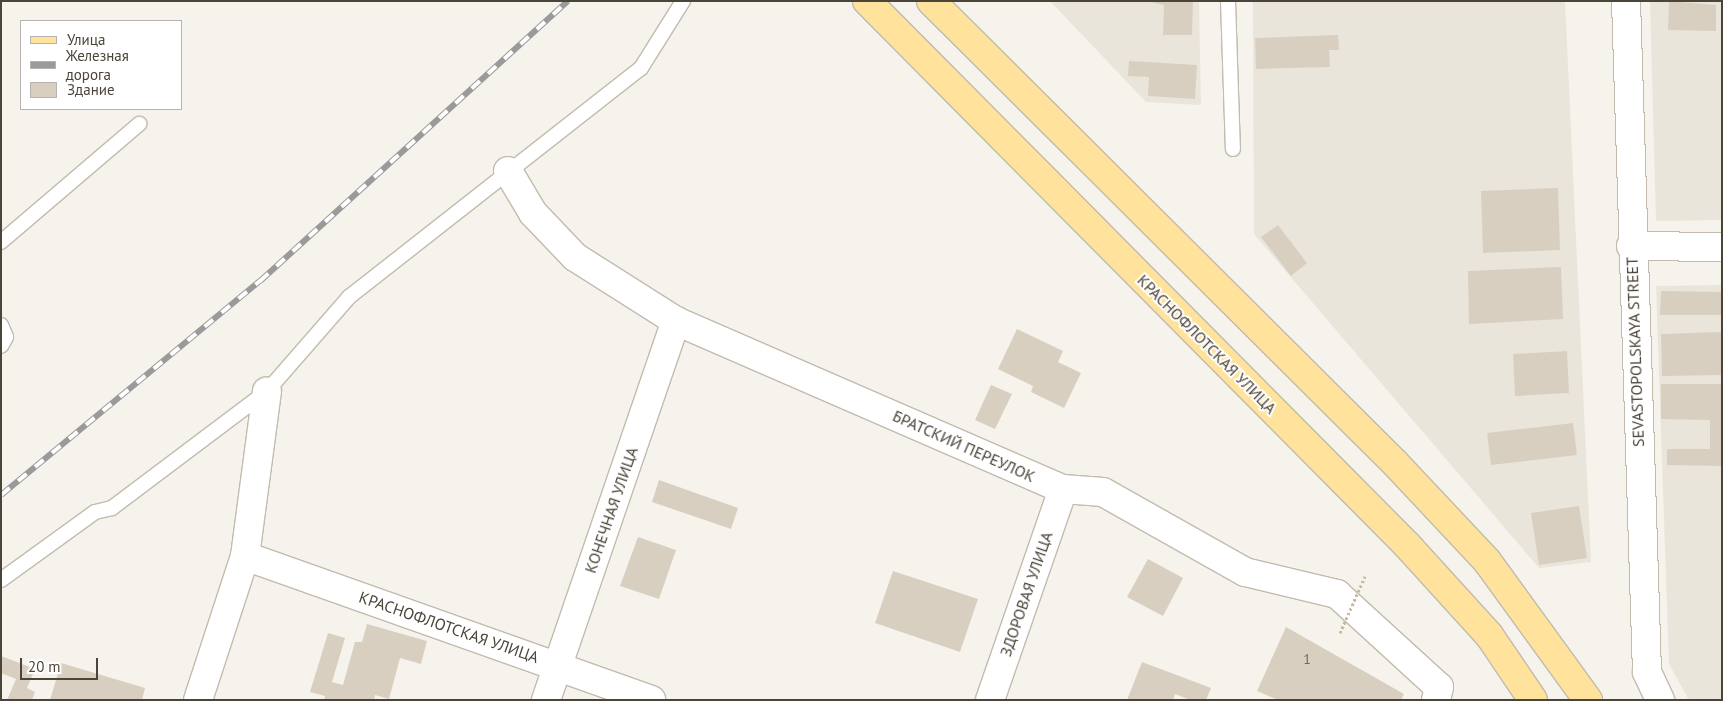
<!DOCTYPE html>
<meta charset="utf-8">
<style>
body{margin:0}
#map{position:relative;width:1723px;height:701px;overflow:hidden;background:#f6f3ec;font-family:"PT Sans",sans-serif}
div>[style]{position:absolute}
.residential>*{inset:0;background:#eae5da}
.building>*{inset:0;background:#d8cfc1}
.roads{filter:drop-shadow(1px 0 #c2bbae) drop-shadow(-1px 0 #c2bbae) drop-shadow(0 1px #c2bbae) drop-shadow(0 -1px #c2bbae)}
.service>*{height:14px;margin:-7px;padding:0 7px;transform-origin:7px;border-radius:7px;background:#fff}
.minor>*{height:28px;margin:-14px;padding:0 14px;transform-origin:14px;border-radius:14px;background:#fff}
.primary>*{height:28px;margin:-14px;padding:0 14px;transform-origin:14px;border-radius:14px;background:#ffe39c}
.rail>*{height:5.5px;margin-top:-2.75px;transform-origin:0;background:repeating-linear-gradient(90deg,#fff 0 11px,#9a9a9a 0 22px);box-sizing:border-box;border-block:1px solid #9a9a9a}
.path-bridge>*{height:3px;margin-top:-1.5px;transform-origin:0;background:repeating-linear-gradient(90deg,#c4b79f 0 2.5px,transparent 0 5px)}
span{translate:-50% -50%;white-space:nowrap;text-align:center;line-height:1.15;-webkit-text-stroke:4px #fff;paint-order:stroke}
.number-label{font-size:14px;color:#6e675b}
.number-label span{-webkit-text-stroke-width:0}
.street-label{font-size:16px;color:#4b4439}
.frame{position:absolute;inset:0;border:2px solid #4b4439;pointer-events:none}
.legend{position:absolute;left:20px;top:20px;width:162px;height:90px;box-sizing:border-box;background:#fff;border:1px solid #b7b4b0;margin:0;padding:6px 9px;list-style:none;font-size:15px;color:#4b4439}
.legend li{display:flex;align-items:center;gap:10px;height:25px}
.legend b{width:25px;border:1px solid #b7b4b0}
.scale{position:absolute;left:20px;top:658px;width:78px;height:22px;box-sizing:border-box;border:2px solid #4b4439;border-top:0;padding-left:6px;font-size:15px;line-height:18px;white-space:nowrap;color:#4b4439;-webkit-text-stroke:4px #fff;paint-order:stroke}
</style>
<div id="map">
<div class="residential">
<div style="clip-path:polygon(1050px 1px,1199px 1px,1201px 105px,1146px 102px)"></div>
<div style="clip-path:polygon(1253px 1px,1565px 1px,1591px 562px,1539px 568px,1254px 234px)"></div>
<div style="clip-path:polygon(1650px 1px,1722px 1px,1722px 220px,1656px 221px)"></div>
<div style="clip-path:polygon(1722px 285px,1722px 700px,1689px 700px,1669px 664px,1656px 286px)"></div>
</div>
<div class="building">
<div style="clip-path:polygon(1146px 1px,1193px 1px,1192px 35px,1163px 35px,1164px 5px)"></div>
<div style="clip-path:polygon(1669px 1px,1716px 5px,1716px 31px,1668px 30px)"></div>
<div style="clip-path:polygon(1338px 35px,1339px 50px,1329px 50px,1330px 67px,1256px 69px,1255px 38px)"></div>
<div style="clip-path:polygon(1129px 61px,1197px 65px,1195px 99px,1148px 96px,1149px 77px,1128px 76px)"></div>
<div style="clip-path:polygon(1558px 188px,1560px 250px,1483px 253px,1481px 191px)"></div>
<div style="clip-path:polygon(1278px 225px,1307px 263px,1291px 276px,1261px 237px)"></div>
<div style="clip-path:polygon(1561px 267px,1563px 319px,1469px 324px,1468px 271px)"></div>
<div style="clip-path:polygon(1661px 291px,1722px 292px,1722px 315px,1660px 315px)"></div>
<div style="clip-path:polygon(1017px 329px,1063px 351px,1058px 362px,1081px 373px,1064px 408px,1031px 392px,1033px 386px,998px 369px)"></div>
<div style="clip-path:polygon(1721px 332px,1722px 375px,1662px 376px,1661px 334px)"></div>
<div style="clip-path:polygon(1567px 351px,1569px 393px,1515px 396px,1513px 354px)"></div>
<div style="clip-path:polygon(1661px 384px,1722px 384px,1722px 466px,1667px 465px,1667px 449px,1710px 449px,1710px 420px,1661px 419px)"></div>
<div style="clip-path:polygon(991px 385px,1012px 394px,995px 429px,975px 420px)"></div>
<div style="clip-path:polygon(1573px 423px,1577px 455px,1491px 465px,1487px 433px)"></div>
<div style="clip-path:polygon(659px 480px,738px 508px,731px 529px,652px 502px)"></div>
<div style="clip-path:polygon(1579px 506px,1587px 558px,1539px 565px,1531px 513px)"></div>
<div style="clip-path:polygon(638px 537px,676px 550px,659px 599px,620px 586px)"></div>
<div style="clip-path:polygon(1148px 559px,1183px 578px,1163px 616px,1127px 597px)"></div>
<div style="clip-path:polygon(893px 571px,978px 599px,960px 652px,875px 623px)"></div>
<div style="clip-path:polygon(367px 624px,427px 641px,421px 664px,400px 658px,389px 699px,375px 695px,374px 700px,324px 700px,325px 696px,310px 692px,328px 633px,345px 638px,332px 682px,343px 685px,355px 642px,362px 642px)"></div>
<div style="clip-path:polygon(1286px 627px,1404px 694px,1401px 700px,1278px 700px,1257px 691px)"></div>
<div style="clip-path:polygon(1px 656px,35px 669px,27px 688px,35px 692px,32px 700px,7px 700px,16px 679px,1px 673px)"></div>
<div style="clip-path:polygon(1142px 662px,1211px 688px,1206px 700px,1190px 700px,1175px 694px,1173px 700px,1127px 700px)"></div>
<div style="clip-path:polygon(61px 663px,145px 688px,142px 700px,50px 700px)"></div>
</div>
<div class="roads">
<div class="service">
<div style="left:1228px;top:1px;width:148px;rotate:88.1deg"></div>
<div style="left:1px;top:242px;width:182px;rotate:-40.5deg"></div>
<div style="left:1px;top:325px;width:13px;rotate:67deg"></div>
<div style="left:6px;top:337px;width:10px;rotate:119deg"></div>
<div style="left:1px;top:580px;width:116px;rotate:-35.9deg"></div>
<div style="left:95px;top:512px;width:17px;rotate:-13deg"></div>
<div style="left:112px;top:508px;width:194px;rotate:-37deg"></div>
<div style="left:267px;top:391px;width:125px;rotate:-48.9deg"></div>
<div style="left:349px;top:297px;width:371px;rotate:-38.1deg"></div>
<div style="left:641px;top:68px;width:79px;rotate:-57.9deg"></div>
</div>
<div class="minor">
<div style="left:1626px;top:1px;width:671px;rotate:88.21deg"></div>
<div style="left:1647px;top:672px;width:31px;rotate:65deg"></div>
<div style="left:508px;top:171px;width:49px;rotate:59.2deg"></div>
<div style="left:533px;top:213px;width:61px;rotate:46.3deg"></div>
<div style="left:575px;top:257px;width:120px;rotate:32.4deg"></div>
<div style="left:676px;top:321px;width:422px;rotate:23.5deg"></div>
<div style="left:1063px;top:489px;width:40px;rotate:4.3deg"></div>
<div style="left:1103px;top:492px;width:163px;rotate:29.4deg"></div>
<div style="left:1245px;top:572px;width:95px;rotate:13.4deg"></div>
<div style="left:1337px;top:594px;width:138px;rotate:42.4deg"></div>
<div style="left:1439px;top:687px;width:13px;rotate:103deg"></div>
<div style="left:1631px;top:246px;width:91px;rotate:0.6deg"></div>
<div style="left:245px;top:556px;width:431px;rotate:19.5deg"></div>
<div style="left:198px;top:700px;width:151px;rotate:-71.9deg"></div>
<div style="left:245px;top:556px;width:166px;rotate:-82.4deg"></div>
<div style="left:546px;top:700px;width:401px;rotate:-71.1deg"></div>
<div style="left:990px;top:700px;width:223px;rotate:-70.9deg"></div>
</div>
<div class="primary">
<div style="left:867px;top:1px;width:767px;rotate:45.21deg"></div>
<div style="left:1407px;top:545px;width:122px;rotate:47.7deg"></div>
<div style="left:1489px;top:635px;width:78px;rotate:55.9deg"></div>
<div style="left:931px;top:1px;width:655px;rotate:44.88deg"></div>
<div style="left:1395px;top:463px;width:134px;rotate:46.8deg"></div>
<div style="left:1487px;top:561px;width:172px;rotate:54deg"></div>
</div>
</div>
<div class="rail">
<div style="left:1px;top:495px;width:336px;rotate:-39.6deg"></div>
<div style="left:260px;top:281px;width:416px;rotate:-42.3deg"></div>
</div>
<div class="path-bridge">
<div style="left:1340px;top:633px;width:62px;rotate:-66.3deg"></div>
</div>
<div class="number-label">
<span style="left:1307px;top:659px">1</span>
</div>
<div class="street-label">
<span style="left:1207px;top:344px;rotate:45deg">КРАСНОФЛОТСКАЯ УЛИЦА</span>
<span style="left:1635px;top:352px;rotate:-92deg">SEVASTOPOLSKAYA STREET</span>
<span style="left:964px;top:446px;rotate:24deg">БРАТСКИЙ ПЕРЕУЛОК</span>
<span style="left:611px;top:510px;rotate:-71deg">КОНЕЧНАЯ УЛИЦА</span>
<span style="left:1026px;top:594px;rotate:-71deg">ЗДОРОВАЯ УЛИЦА</span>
<span style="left:449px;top:627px;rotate:19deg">КРАСНОФЛОТСКАЯ УЛИЦА</span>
</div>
<div class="frame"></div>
<ul class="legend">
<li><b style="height:6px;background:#ffe39c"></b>Улица</li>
<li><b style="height:6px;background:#9a9a9a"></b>Железная дорога</li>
<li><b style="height:14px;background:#d8cfc1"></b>Здание</li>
</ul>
<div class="scale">20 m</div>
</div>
